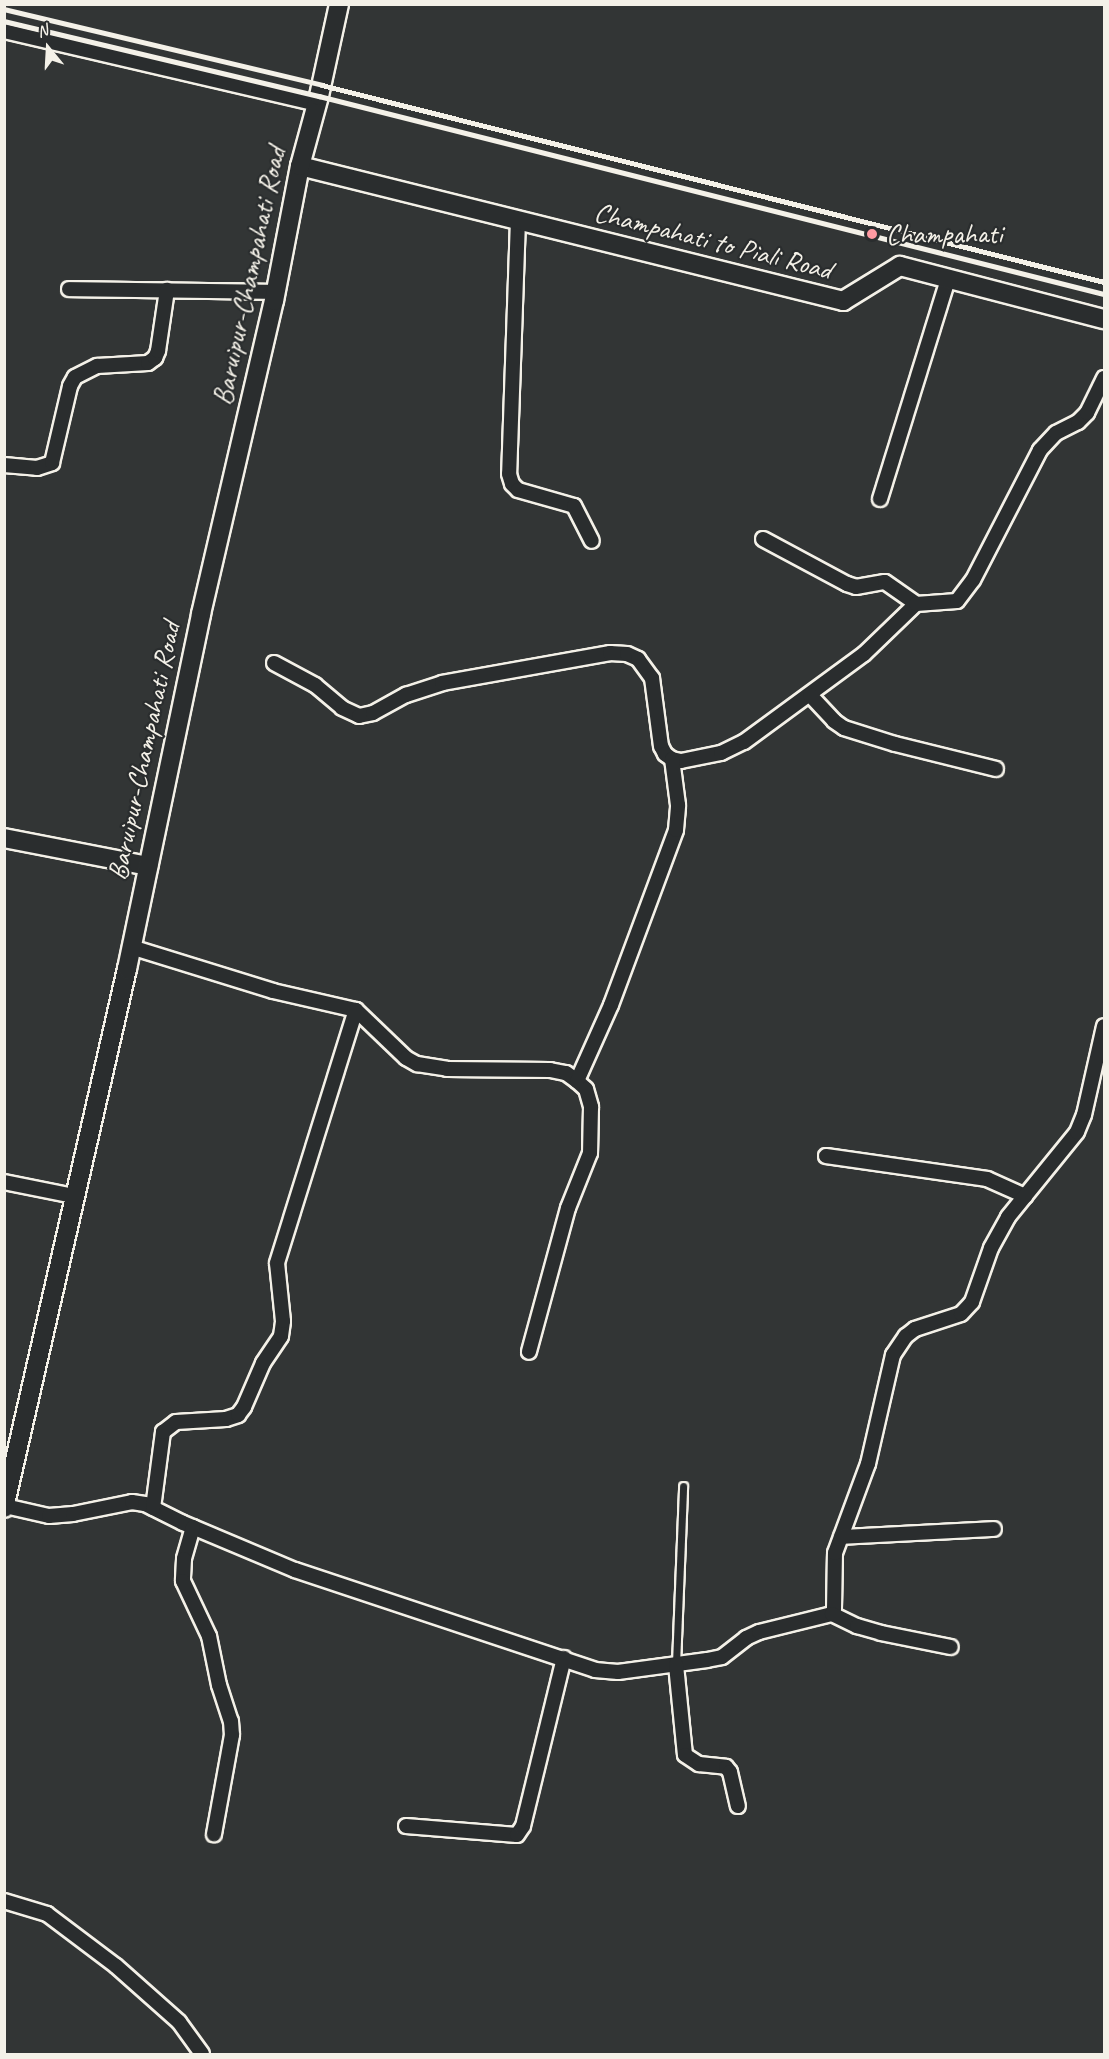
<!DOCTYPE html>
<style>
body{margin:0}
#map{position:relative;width:1109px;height:2059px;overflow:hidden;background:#323535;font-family:Caveat,sans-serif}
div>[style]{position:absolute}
.roads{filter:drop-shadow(2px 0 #f4f1e8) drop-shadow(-2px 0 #f4f1e8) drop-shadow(0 2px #f4f1e8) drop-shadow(0 -2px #f4f1e8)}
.lane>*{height:7px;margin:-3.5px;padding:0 3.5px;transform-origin:3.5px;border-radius:3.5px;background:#2a2d2e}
.street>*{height:14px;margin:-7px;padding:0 7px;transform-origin:7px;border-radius:7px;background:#2a2d2e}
.secondary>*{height:18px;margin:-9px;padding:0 9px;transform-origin:9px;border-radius:9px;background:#2a2d2e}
.rail>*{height:4.5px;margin:-2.25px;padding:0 2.25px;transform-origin:2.25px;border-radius:2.25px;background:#f4f1e8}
.dots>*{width:16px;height:16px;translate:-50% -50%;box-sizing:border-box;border:3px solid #2a2d2e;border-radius:50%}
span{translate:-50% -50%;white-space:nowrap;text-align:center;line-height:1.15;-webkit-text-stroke:4.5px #2a2d2e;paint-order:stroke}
.poi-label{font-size:28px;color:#f4f1e8}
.left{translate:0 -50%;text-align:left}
.street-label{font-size:28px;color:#f4f1e8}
.frame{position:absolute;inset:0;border:6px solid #f4f1e8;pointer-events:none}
.north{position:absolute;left:18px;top:18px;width:60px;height:60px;-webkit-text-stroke:4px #2a2d2e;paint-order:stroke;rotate:342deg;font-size:16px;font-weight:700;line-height:24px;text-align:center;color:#f4f1e8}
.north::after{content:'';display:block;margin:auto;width:21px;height:27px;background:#f4f1e8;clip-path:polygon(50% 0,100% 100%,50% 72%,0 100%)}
</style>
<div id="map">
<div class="roads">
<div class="lane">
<div style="left:676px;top:1664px;width:178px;rotate:-87.7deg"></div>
</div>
<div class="street">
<div style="left:4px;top:31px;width:321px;rotate:13.1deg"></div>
<div style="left:518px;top:220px;width:254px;rotate:92deg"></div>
<div style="left:509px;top:474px;width:10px;rotate:73deg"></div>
<div style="left:512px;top:484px;width:8px;rotate:45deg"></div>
<div style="left:518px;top:490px;width:58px;rotate:15.9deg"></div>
<div style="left:574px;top:506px;width:39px;rotate:63deg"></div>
<div style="left:69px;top:289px;width:206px;rotate:0.8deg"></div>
<div style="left:4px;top:465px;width:33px;rotate:5deg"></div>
<div style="left:37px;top:468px;width:16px;rotate:-18deg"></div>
<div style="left:52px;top:463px;width:79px;rotate:-76.8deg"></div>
<div style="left:70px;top:386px;width:10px;rotate:-61deg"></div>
<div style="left:75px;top:377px;width:25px;rotate:-27deg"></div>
<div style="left:97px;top:366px;width:51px;rotate:-3.4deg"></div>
<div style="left:148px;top:363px;width:9px;rotate:-36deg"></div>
<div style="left:155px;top:358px;width:8px;rotate:-67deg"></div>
<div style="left:158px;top:351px;width:62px;rotate:-81.6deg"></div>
<div style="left:880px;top:499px;width:230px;rotate:-72.8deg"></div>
<div style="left:763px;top:539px;width:95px;rotate:28.2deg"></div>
<div style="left:847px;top:584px;width:9px;rotate:18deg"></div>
<div style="left:856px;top:587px;width:29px;rotate:-10deg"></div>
<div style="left:885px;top:582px;width:38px;rotate:35deg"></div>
<div style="left:274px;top:663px;width:47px;rotate:28.2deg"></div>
<div style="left:315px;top:685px;width:35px;rotate:40deg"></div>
<div style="left:342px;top:708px;width:19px;rotate:25deg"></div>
<div style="left:359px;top:716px;width:14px;rotate:-12deg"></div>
<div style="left:373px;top:713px;width:38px;rotate:-29deg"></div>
<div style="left:406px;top:695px;width:38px;rotate:-18deg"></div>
<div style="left:442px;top:683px;width:171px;rotate:-10.1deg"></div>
<div style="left:610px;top:653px;width:17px;rotate:3deg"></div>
<div style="left:627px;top:654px;width:12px;rotate:24deg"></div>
<div style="left:638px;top:659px;width:24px;rotate:54deg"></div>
<div style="left:652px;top:678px;width:69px;rotate:82.5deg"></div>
<div style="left:661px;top:746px;width:9px;rotate:63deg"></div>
<div style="left:665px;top:754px;width:9px;rotate:36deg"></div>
<div style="left:672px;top:759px;width:9px;rotate:13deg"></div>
<div style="left:681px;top:761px;width:41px;rotate:-11.3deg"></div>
<div style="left:721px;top:753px;width:25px;rotate:-26deg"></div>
<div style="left:744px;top:742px;width:149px;rotate:-36.3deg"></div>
<div style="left:864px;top:654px;width:72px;rotate:-43.9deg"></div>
<div style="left:916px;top:604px;width:41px;rotate:-4.2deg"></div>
<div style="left:957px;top:601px;width:26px;rotate:-53deg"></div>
<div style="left:973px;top:580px;width:146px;rotate:-62.7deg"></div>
<div style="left:1040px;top:450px;width:23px;rotate:-47deg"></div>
<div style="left:1056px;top:433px;width:25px;rotate:-27deg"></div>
<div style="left:1078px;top:422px;width:13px;rotate:-45deg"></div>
<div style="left:1087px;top:413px;width:39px;rotate:-64deg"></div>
<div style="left:810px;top:695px;width:35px;rotate:47deg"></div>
<div style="left:834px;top:721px;width:12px;rotate:35deg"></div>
<div style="left:844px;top:728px;width:53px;rotate:17.4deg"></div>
<div style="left:895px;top:744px;width:104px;rotate:13.9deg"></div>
<div style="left:131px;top:947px;width:149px;rotate:17.2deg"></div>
<div style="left:273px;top:991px;width:85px;rotate:12.9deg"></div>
<div style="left:356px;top:1010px;width:69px;rotate:43.8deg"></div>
<div style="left:406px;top:1058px;width:13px;rotate:29deg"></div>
<div style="left:417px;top:1064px;width:30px;rotate:9deg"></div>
<div style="left:447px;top:1069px;width:103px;rotate:0.6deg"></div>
<div style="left:550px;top:1070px;width:16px;rotate:11deg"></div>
<div style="left:566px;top:1073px;width:14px;rotate:36deg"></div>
<div style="left:577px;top:1081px;width:12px;rotate:42deg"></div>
<div style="left:586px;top:1089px;width:19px;rotate:74deg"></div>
<div style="left:591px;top:1107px;width:46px;rotate:91.2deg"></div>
<div style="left:590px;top:1153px;width:59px;rotate:111.8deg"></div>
<div style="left:568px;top:1208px;width:149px;rotate:105.2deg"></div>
<div style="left:577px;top:1081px;width:83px;rotate:-65.9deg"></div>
<div style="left:611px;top:1005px;width:187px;rotate:-69.6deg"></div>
<div style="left:676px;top:830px;width:25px;rotate:-85deg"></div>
<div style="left:678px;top:805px;width:46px;rotate:-97.4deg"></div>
<div style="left:826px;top:1156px;width:163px;rotate:8.1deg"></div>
<div style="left:987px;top:1179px;width:42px;rotate:24.1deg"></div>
<div style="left:4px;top:1182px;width:71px;rotate:11.3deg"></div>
<div style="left:5px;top:1506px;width:45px;rotate:12.8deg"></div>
<div style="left:49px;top:1516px;width:24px;rotate:-5deg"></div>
<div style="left:73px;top:1514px;width:60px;rotate:-11.5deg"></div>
<div style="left:132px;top:1502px;width:13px;rotate:9deg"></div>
<div style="left:145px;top:1504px;width:42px;rotate:26.6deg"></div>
<div style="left:183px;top:1523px;width:121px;rotate:22.8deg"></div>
<div style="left:295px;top:1570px;width:316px;rotate:18.4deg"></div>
<div style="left:595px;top:1670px;width:23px;rotate:5deg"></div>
<div style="left:618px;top:1672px;width:90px;rotate:-7.7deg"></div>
<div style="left:707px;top:1660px;width:15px;rotate:-11deg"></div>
<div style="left:722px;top:1657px;width:31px;rotate:-38deg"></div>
<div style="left:746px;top:1638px;width:14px;rotate:-25deg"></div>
<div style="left:759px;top:1632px;width:75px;rotate:-13.9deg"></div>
<div style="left:832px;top:1614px;width:5px;rotate:-68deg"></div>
<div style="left:834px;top:1609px;width:56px;rotate:-89deg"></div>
<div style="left:835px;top:1553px;width:95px;rotate:-69.7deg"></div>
<div style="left:868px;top:1464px;width:112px;rotate:-77.1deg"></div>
<div style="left:893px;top:1355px;width:23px;rotate:-56deg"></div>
<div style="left:906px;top:1336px;width:11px;rotate:-38deg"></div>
<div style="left:915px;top:1329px;width:48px;rotate:-18.1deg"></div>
<div style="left:961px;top:1314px;width:16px;rotate:-47deg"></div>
<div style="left:972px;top:1302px;width:57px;rotate:-70.6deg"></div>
<div style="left:991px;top:1248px;width:35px;rotate:-61deg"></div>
<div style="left:1008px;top:1217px;width:109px;rotate:-50.9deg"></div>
<div style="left:1077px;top:1132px;width:18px;rotate:-68deg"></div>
<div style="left:1084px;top:1115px;width:91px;rotate:-77.3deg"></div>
<div style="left:153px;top:1508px;width:77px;rotate:-82.5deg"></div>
<div style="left:163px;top:1432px;width:16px;rotate:-38deg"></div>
<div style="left:176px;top:1422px;width:50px;rotate:-3.4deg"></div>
<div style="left:226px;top:1419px;width:13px;rotate:-18deg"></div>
<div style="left:238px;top:1415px;width:10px;rotate:-53deg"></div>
<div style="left:244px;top:1407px;width:48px;rotate:-66.6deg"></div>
<div style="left:263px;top:1363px;width:32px;rotate:-56deg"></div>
<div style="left:281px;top:1336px;width:15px;rotate:-82deg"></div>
<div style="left:283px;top:1321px;width:58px;rotate:-95.9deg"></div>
<div style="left:277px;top:1263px;width:265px;rotate:-72.7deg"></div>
<div style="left:193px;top:1527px;width:33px;rotate:106deg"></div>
<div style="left:184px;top:1559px;width:22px;rotate:93deg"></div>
<div style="left:183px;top:1581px;width:61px;rotate:64.7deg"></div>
<div style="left:209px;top:1636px;width:50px;rotate:78.5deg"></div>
<div style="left:219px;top:1685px;width:38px;rotate:72deg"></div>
<div style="left:231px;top:1721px;width:14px;rotate:86deg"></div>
<div style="left:232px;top:1735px;width:101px;rotate:100.3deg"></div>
<div style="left:841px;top:1537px;width:153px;rotate:-3deg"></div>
<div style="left:832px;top:1614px;width:28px;rotate:26deg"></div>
<div style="left:857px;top:1626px;width:25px;rotate:16deg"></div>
<div style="left:881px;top:1633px;width:71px;rotate:11.3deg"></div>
<div style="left:676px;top:1665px;width:90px;rotate:84.3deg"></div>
<div style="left:685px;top:1755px;width:17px;rotate:33deg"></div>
<div style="left:699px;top:1764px;width:27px;rotate:6deg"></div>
<div style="left:726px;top:1767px;width:6px;rotate:51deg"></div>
<div style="left:730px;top:1772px;width:35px;rotate:77deg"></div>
<div style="left:406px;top:1826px;width:111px;rotate:4.6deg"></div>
<div style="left:517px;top:1835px;width:11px;rotate:-56deg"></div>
<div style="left:523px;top:1826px;width:173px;rotate:-76.3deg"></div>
<div style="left:4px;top:1901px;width:45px;rotate:16.8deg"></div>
<div style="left:47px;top:1914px;width:86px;rotate:37deg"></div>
<div style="left:116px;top:1966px;width:84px;rotate:41.6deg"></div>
<div style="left:179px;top:2022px;width:39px;rotate:54deg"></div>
</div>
<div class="secondary">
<div style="left:300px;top:166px;width:560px;rotate:13.96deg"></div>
<div style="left:843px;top:301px;width:67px;rotate:-31.6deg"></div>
<div style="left:900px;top:266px;width:211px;rotate:14.6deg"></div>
<div style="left:4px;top:838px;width:147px;rotate:11deg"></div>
<div style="left:4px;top:1508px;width:553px;rotate:-77.15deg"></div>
<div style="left:127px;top:969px;width:363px;rotate:-78.2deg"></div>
<div style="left:201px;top:614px;width:321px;rotate:-76.9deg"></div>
<div style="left:274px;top:301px;width:137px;rotate:-79.1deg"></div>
<div style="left:300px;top:166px;width:73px;rotate:-74.8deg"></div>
<div style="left:319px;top:96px;width:94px;rotate:-77.7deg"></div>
</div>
</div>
<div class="rail">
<div style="left:4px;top:9px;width:327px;rotate:13.4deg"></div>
<div style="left:322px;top:85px;width:806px;rotate:14.14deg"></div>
<div style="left:4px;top:21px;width:324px;rotate:13.4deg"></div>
<div style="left:319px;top:96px;width:810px;rotate:14.16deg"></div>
</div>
<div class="dots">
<div style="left:872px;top:234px;background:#ff9aa2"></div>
</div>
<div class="poi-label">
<span class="left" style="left:886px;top:234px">Champahati</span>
</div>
<div class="street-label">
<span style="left:713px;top:241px;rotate:14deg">Champahati to Piali Road</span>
<span style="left:249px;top:276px;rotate:-78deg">Baruipur-Champahati Road</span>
<span style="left:144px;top:751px;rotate:-78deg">Baruipur-Champahati Road</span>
</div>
<div class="frame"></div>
<div class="north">N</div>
</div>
